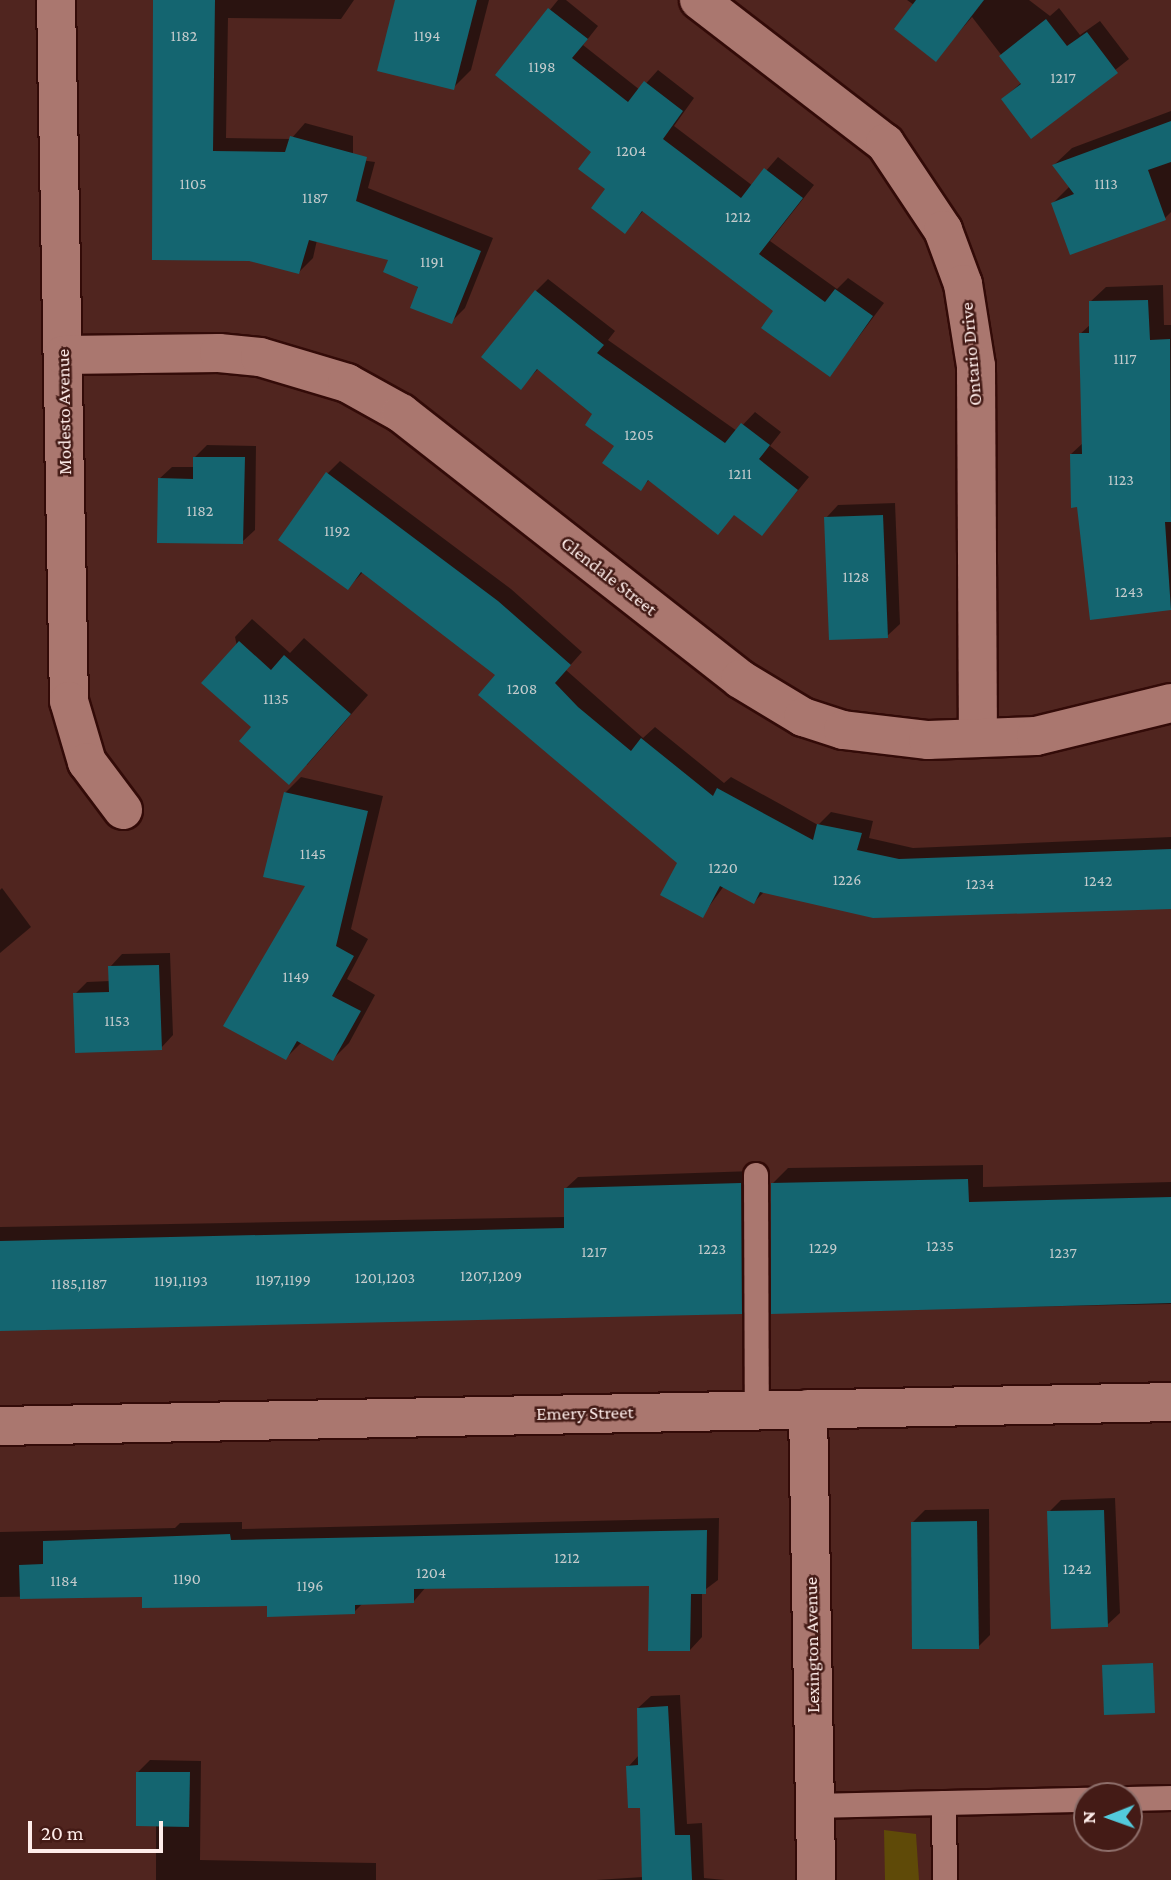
<!DOCTYPE html>
<style>
body{margin:0}
#map{position:relative;width:1171px;height:1880px;overflow:hidden;background:#50251f;font-family:"Crimson Pro",serif}
div>[style]{position:absolute}
.green>*{inset:0;background:#5f4a08}
.shadow>*{inset:0;background:#0007}
.building>*{inset:0;background:#146570}
.roads{filter:drop-shadow(2px 0 #330b08) drop-shadow(-2px 0 #330b08) drop-shadow(0 2px #330b08) drop-shadow(0 -2px #330b08)}
.lane>*{height:24px;margin:-12px;padding:0 12px;transform-origin:12px;border-radius:12px;background:#aa776f}
.street>*{height:38px;margin:-19px;padding:0 19px;transform-origin:19px;border-radius:19px;background:#aa776f}
span{translate:-50% -50%;white-space:nowrap;text-align:center;line-height:1.15;-webkit-text-stroke:5px #441b16;paint-order:stroke}
.number-label{font-size:16px;color:#c4cbcc}
.number-label span{-webkit-text-stroke-width:0}
.street-label{font-size:19px;color:#feedea}
.north{position:absolute;left:1073px;top:1782px;width:70px;height:70px;box-sizing:border-box;background:#441b16;border:2px solid #8e6f6b;border-radius:50%;rotate:269deg;font-size:19px;font-weight:700;line-height:28px;text-align:center;color:#feedea}
.north::after{content:'';display:block;margin:auto;width:24px;height:32px;background:#53cadc;clip-path:polygon(50% 0,100% 100%,50% 72%,0 100%)}
.scale{position:absolute;left:28px;top:1821px;width:135px;height:32px;box-sizing:border-box;border:4px solid #feedea;border-top:0;padding-left:9px;font-size:21px;line-height:24px;white-space:nowrap;color:#feedea;-webkit-text-stroke:5px #441b16;paint-order:stroke}
</style>
<div id="map">
<div class="green">
<div style="clip-path:polygon(884px 1830px,916px 1834px,919px 1880px,885px 1880px)"></div>
</div>
<div class="shadow">
<div style="clip-path:polygon(154px 0,354px 0,341px 19px,228px 18px,226px 138px,291px 139px,305px 123px,353px 136px,353px 159px,375px 162px,368px 188px,493px 238px,465px 308px,451px 322px,390px 259px,317px 240px,313px 258px,299px 272px,249px 259px)"></div>
<div style="clip-path:polygon(397px 0,489px 0,471px 70px,453px 88px)"></div>
<div style="clip-path:polygon(558px 0,566px 0,598px 26px,583px 45px,640px 90px,658px 70px,694px 98px,674px 126px,753px 186px,778px 157px,814px 185px,770px 241px,837px 289px,848px 278px,884px 303px,830px 375px,775px 311px,644px 210px,625px 231px,593px 151px,497px 75px)"></div>
<div style="clip-path:polygon(907px 0,1029px 0,1050px 16px,1059px 8px,1080px 35px,1100px 21px,1129px 59px,1032px 136px,1003px 99px,1022px 82px,972px 17px,936px 59px,914px 5px)"></div>
<div style="clip-path:polygon(1171px 111px,1171px 212px,1165px 218px,1053px 203px,1070px 186px,1054px 165px,1072px 148px)"></div>
<div style="clip-path:polygon(548px 279px,615px 331px,608px 340px,737px 431px,755px 412px,781px 432px,770px 446px,809px 477px,762px 534px,735px 513px,650px 479px,641px 488px,595px 413px,539px 368px,521px 387px,536px 291px)"></div>
<div style="clip-path:polygon(1163px 285px,1164px 325px,1171px 325px,1171px 608px,1092px 618px,1071px 454px,1084px 442px,1080px 334px,1091px 324px,1090px 302px,1106px 287px)"></div>
<div style="clip-path:polygon(207px 445px,256px 446px,255px 530px,242px 542px,159px 479px,172px 467px,195px 467px,195px 457px)"></div>
<div style="clip-path:polygon(340px 461px,511px 589px,582px 652px,566px 670px,643px 738px,655px 727px,724px 783px,731px 777px,818px 825px,831px 812px,873px 821px,869px 838px,913px 848px,1171px 837px,1171px 907px,764px 892px,754px 902px,724px 886px,702px 916px,679px 862px,498px 675px,363px 572px,348px 588px,327px 474px)"></div>
<div style="clip-path:polygon(895px 503px,900px 624px,887px 636px,826px 518px,838px 505px)"></div>
<div style="clip-path:polygon(252px 619px,290px 653px,304px 638px,368px 695px,307px 765px,254px 727px,235px 637px)"></div>
<div style="clip-path:polygon(301px 777px,383px 796px,351px 929px,368px 939px,347px 979px,375px 995px,349px 1043px,333px 1059px,302px 1042px,286px 1058px,307px 885px,285px 793px)"></div>
<div style="clip-path:polygon(2px 888px,31px 927px,0 953px,0 890px)"></div>
<div style="clip-path:polygon(170px 953px,173px 1035px,161px 1048px,75px 994px,87px 982px,110px 981px,110px 967px,122px 954px)"></div>
<div style="clip-path:polygon(983px 1165px,983px 1187px,1171px 1182px,1171px 1304px,773px 1312px,773px 1183px,788px 1168px)"></div>
<div style="clip-path:polygon(753px 1171px,753px 1300px,741px 1312px,0 1329px,0 1227px,566px 1217px,565px 1189px,578px 1177px)"></div>
<div style="clip-path:polygon(1115px 1498px,1120px 1613px,1107px 1625px,1049px 1512px,1061px 1500px)"></div>
<div style="clip-path:polygon(989px 1509px,990px 1635px,978px 1647px,913px 1522px,925px 1510px)"></div>
<div style="clip-path:polygon(719px 1518px,718px 1580px,702px 1592px,702px 1637px,690px 1650px,651px 1584px,426px 1587px,414px 1601px,363px 1603px,354px 1612px,144px 1595px,0 1597px,0 1532px,175px 1528px,180px 1523px,242px 1522px,242px 1529px)"></div>
<div style="clip-path:polygon(680px 1695px,687px 1824px,702px 1823px,704px 1878px,725px 1880px,596px 1880px,643px 1877px,641px 1806px,628px 1767px,640px 1754px,638px 1708px,651px 1696px)"></div>
<div style="clip-path:polygon(150px 1760px,201px 1761px,200px 1860px,376px 1863px,376px 1880px,156px 1880px,156px 1824px,138px 1772px)"></div>
</div>
<div class="building">
<div style="clip-path:polygon(153px 0,215px 0,213px 151px,285px 152px,290px 136px,367px 157px,356px 201px,481px 251px,452px 324px,410px 308px,418px 287px,383px 272px,388px 260px,309px 240px,299px 274px,249px 261px,152px 260px)"></div>
<div style="clip-path:polygon(395px 0,477px 0,454px 90px,377px 71px)"></div>
<div style="clip-path:polygon(916px 0,984px 0,936px 62px,894px 29px)"></div>
<div style="clip-path:polygon(548px 8px,588px 39px,572px 58px,628px 102px,644px 81px,683px 111px,663px 139px,741px 198px,764px 168px,803px 198px,759px 254px,825px 302px,835px 289px,873px 316px,830px 377px,761px 328px,773px 311px,642px 211px,625px 234px,591px 208px,605px 189px,578px 169px,591px 152px,495px 75px)"></div>
<div style="clip-path:polygon(1046px 19px,1067px 46px,1087px 32px,1118px 73px,1031px 139px,1001px 99px,1021px 84px,999px 56px)"></div>
<div style="clip-path:polygon(1171px 121px,1171px 162px,1148px 170px,1166px 220px,1070px 255px,1051px 203px,1074px 194px,1052px 165px)"></div>
<div style="clip-path:polygon(535px 290px,604px 345px,597px 353px,725px 443px,741px 423px,770px 445px,759px 459px,798px 490px,762px 536px,734px 515px,718px 535px,648px 480px,641px 491px,602px 463px,614px 446px,585px 425px,592px 414px,537px 369px,521px 390px,481px 357px)"></div>
<div style="clip-path:polygon(1148px 300px,1150px 340px,1170px 339px,1171px 522px,1165px 522px,1171px 610px,1090px 620px,1077px 507px,1071px 508px,1070px 454px,1082px 454px,1079px 333px,1089px 333px,1089px 301px)"></div>
<div style="clip-path:polygon(193px 457px,245px 457px,243px 544px,157px 543px,158px 478px,193px 479px)"></div>
<div style="clip-path:polygon(326px 472px,498px 601px,571px 665px,555px 683px,578px 707px,631px 751px,641px 738px,713px 796px,717px 788px,813px 840px,817px 824px,862px 833px,857px 850px,899px 859px,1171px 849px,1171px 909px,873px 918px,760px 892px,754px 904px,720px 886px,703px 918px,660px 895px,677px 863px,478px 695px,495px 675px,361px 572px,348px 590px,278px 540px)"></div>
<div style="clip-path:polygon(883px 515px,888px 638px,829px 640px,824px 517px)"></div>
<div style="clip-path:polygon(239px 641px,271px 670px,284px 655px,351px 714px,289px 785px,239px 741px,251px 727px,201px 683px)"></div>
<div style="clip-path:polygon(284px 792px,368px 811px,336px 946px,354px 956px,332px 996px,361px 1011px,333px 1061px,297px 1041px,286px 1060px,223px 1026px,305px 886px,263px 877px)"></div>
<div style="clip-path:polygon(159px 965px,162px 1050px,75px 1053px,73px 993px,109px 992px,108px 966px)"></div>
<div style="clip-path:polygon(968px 1179px,969px 1202px,1171px 1197px,1171px 1303px,771px 1314px,771px 1183px)"></div>
<div style="clip-path:polygon(741px 1183px,742px 1314px,0 1331px,0 1241px,564px 1228px,564px 1188px)"></div>
<div style="clip-path:polygon(1104px 1510px,1108px 1627px,1051px 1629px,1047px 1511px)"></div>
<div style="clip-path:polygon(977px 1521px,979px 1649px,912px 1649px,911px 1522px)"></div>
<div style="clip-path:polygon(707px 1530px,706px 1594px,691px 1594px,690px 1651px,648px 1651px,649px 1586px,414px 1589px,414px 1603px,355px 1605px,355px 1614px,267px 1617px,267px 1606px,142px 1608px,142px 1597px,20px 1599px,19px 1565px,43px 1564px,43px 1541px,230px 1534px,231px 1540px)"></div>
<div style="clip-path:polygon(1153px 1663px,1155px 1713px,1104px 1715px,1102px 1665px)"></div>
<div style="clip-path:polygon(668px 1706px,675px 1835px,690px 1835px,692px 1880px,642px 1880px,640px 1808px,628px 1808px,626px 1766px,638px 1765px,637px 1708px)"></div>
<div style="clip-path:polygon(136px 1772px,190px 1772px,189px 1827px,136px 1826px)"></div>
</div>
<div class="roads">
<div class="lane">
<div style="left:756px;top:1175px;width:235px;rotate:89.8deg"></div>
<div style="left:1129px;top:1799px;width:42px;rotate:-1.4deg"></div>
<div style="left:944px;top:1803px;width:77px;rotate:89.3deg"></div>
<div style="left:814px;top:1806px;width:273px;rotate:-1.3deg"></div>
</div>
<div class="street">
<div style="left:56px;top:0;width:701px;rotate:88.94deg"></div>
<div style="left:69px;top:701px;width:64px;rotate:73.6deg"></div>
<div style="left:87px;top:762px;width:60px;rotate:53.1deg"></div>
<div style="left:699px;top:0;width:235px;rotate:37.6deg"></div>
<div style="left:885px;top:143px;width:105px;rotate:56.3deg"></div>
<div style="left:943px;top:230px;width:58px;rotate:69.7deg"></div>
<div style="left:963px;top:284px;width:83px;rotate:81deg"></div>
<div style="left:976px;top:366px;width:372px;rotate:89.7deg"></div>
<div style="left:63px;top:355px;width:156px;rotate:-0.7deg"></div>
<div style="left:219px;top:353px;width:41px;rotate:5.6deg"></div>
<div style="left:260px;top:357px;width:91px;rotate:16.6deg"></div>
<div style="left:347px;top:383px;width:62px;rotate:29.1deg"></div>
<div style="left:401px;top:413px;width:431px;rotate:38.1deg"></div>
<div style="left:740px;top:679px;width:74px;rotate:31.1deg"></div>
<div style="left:803px;top:717px;width:42px;rotate:18deg"></div>
<div style="left:843px;top:730px;width:86px;rotate:6.7deg"></div>
<div style="left:928px;top:740px;width:108px;rotate:-2.1deg"></div>
<div style="left:1036px;top:736px;width:139px;rotate:-13.7deg"></div>
<div style="left:808px;top:1409px;width:471px;rotate:89deg"></div>
<div style="left:0;top:1426px;width:1171px;rotate:-1.17deg"></div>
</div>
</div>
<div class="number-label">
<span style="left:184px;top:36px">1182</span>
<span style="left:427px;top:36px">1194</span>
<span style="left:542px;top:67px">1198</span>
<span style="left:1063px;top:78px">1217</span>
<span style="left:631px;top:151px">1204</span>
<span style="left:193px;top:184px">1105</span>
<span style="left:1106px;top:184px">1113</span>
<span style="left:315px;top:198px">1187</span>
<span style="left:738px;top:217px">1212</span>
<span style="left:432px;top:262px">1191</span>
<span style="left:1125px;top:359px">1117</span>
<span style="left:639px;top:435px">1205</span>
<span style="left:740px;top:474px">1211</span>
<span style="left:1121px;top:480px">1123</span>
<span style="left:200px;top:511px">1182</span>
<span style="left:337px;top:531px">1192</span>
<span style="left:856px;top:577px">1128</span>
<span style="left:1129px;top:592px">1243</span>
<span style="left:522px;top:689px">1208</span>
<span style="left:276px;top:699px">1135</span>
<span style="left:313px;top:854px">1145</span>
<span style="left:723px;top:868px">1220</span>
<span style="left:847px;top:880px">1226</span>
<span style="left:1098px;top:881px">1242</span>
<span style="left:980px;top:884px">1234</span>
<span style="left:296px;top:977px">1149</span>
<span style="left:117px;top:1021px">1153</span>
<span style="left:940px;top:1246px">1235</span>
<span style="left:823px;top:1248px">1229</span>
<span style="left:712px;top:1249px">1223</span>
<span style="left:594px;top:1252px">1217</span>
<span style="left:1063px;top:1253px">1237</span>
<span style="left:491px;top:1276px">1207,1209</span>
<span style="left:385px;top:1278px">1201,1203</span>
<span style="left:283px;top:1280px">1197,1199</span>
<span style="left:181px;top:1281px">1191,1193</span>
<span style="left:79px;top:1284px">1185,1187</span>
<span style="left:567px;top:1558px">1212</span>
<span style="left:1077px;top:1569px">1242</span>
<span style="left:431px;top:1573px">1204</span>
<span style="left:187px;top:1579px">1190</span>
<span style="left:64px;top:1581px">1184</span>
<span style="left:310px;top:1586px">1196</span>
</div>
<div class="street-label">
<span style="left:971px;top:354px;rotate:-95deg">Ontario Drive</span>
<span style="left:64px;top:412px;rotate:-91deg">Modesto Avenue</span>
<span style="left:609px;top:576px;rotate:38deg">Glendale Street</span>
<span style="left:585px;top:1413px;rotate:-1deg">Emery Street</span>
<span style="left:812px;top:1645px;rotate:-91deg">Lexington Avenue</span>
</div>
<div class="north">N</div>
<div class="scale">20 m</div>
</div>
